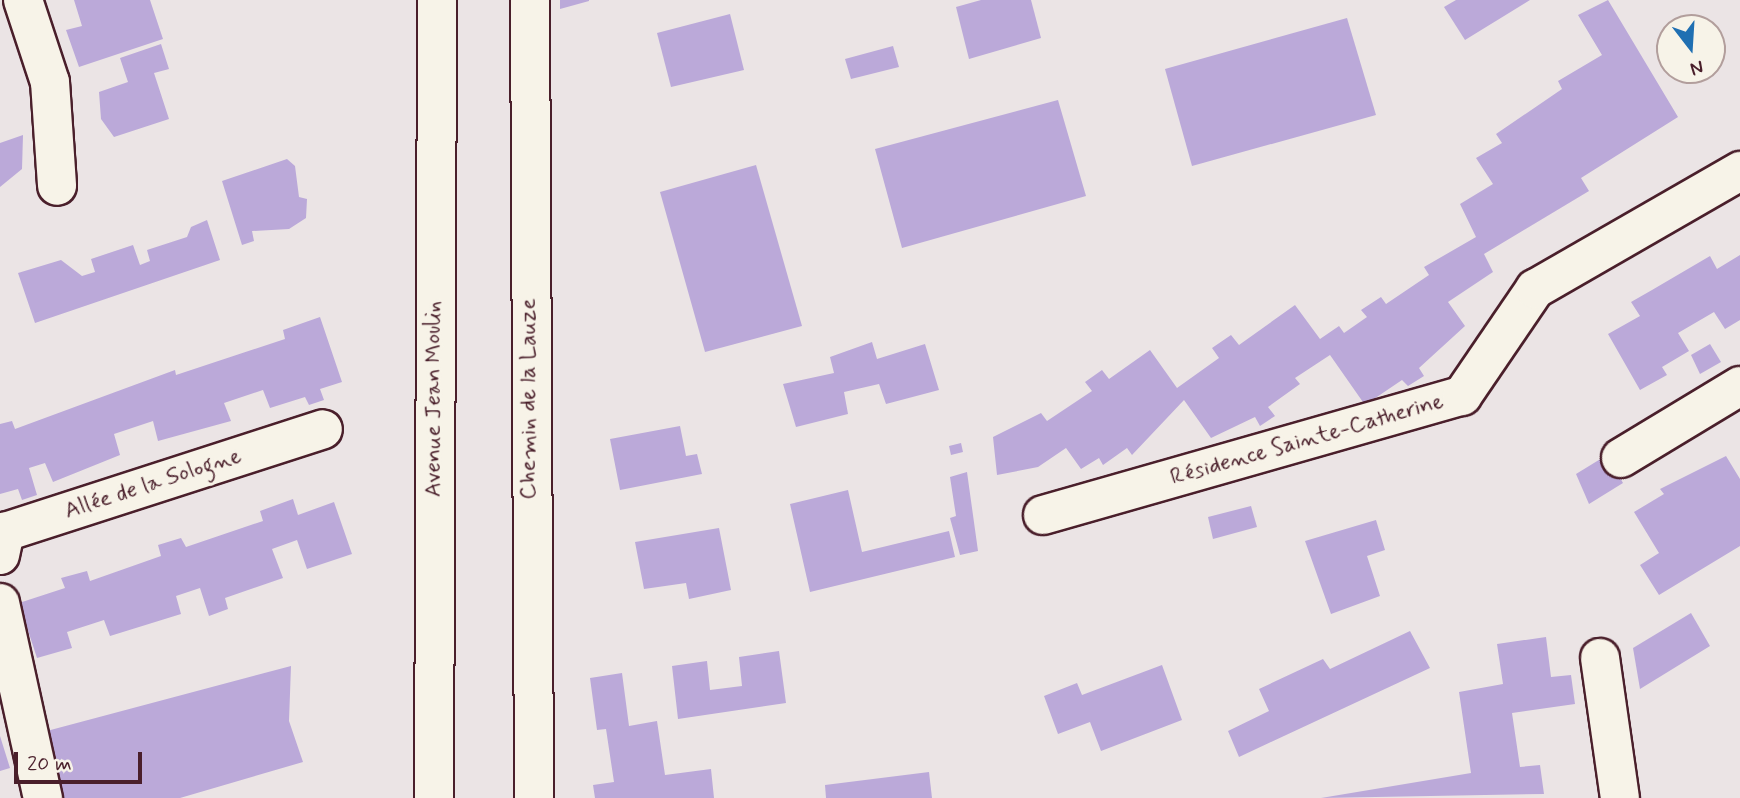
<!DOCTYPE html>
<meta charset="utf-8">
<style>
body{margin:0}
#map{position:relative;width:1740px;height:798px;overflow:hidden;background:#ebe4e5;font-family:Mynerve,sans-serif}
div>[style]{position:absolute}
.building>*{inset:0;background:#bba9d9}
.roads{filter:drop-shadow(2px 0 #4a1f2b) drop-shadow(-2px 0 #4a1f2b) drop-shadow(0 2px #4a1f2b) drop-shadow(0 -2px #4a1f2b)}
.minor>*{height:38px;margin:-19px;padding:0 19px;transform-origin:19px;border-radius:19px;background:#f7f3e8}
.primary>*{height:38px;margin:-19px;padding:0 19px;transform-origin:19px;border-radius:19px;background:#f7f3e8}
span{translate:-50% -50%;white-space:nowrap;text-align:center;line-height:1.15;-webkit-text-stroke:6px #f7f3e8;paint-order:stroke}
.street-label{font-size:23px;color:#4a1f2b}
.north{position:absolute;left:1656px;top:14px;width:70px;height:70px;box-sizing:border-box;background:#f7f3e8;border:2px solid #b29e9c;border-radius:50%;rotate:163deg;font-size:19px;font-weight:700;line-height:28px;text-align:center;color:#4a1f2b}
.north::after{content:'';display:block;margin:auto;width:24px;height:32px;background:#1f6fb2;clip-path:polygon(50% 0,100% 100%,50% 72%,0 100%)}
.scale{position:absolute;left:14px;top:752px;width:128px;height:32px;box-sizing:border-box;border:4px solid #4a1f2b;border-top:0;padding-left:9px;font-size:21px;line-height:24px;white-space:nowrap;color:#4a1f2b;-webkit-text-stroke:5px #f7f3e8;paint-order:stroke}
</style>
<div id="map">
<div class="building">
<div style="clip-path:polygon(74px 0,150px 0,163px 39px,79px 67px,66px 30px,82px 26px)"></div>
<div style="clip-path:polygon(560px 0,589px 0,589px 1px,560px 9px)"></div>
<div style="clip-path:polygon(981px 0,1031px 0,1041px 38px,969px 59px,956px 7px)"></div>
<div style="clip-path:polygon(1456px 0,1530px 0,1465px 40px,1444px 7px)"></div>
<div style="clip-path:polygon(1608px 0,1678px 117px,1581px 178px,1589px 191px,1484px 254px,1493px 272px,1448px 302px,1465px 326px,1419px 368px,1424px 376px,1408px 386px,1402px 380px,1365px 405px,1330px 355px,1295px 378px,1300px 384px,1268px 407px,1275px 416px,1260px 426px,1255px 417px,1211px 438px,1184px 400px,1132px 455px,1127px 448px,1103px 465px,1099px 458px,1081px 469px,1066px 448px,1038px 467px,997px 475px,993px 437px,1041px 413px,1047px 421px,1092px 391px,1085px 382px,1102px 370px,1109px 379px,1150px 350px,1177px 388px,1219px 358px,1212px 348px,1231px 335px,1239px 345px,1295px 305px,1320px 339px,1339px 326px,1344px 333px,1367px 317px,1361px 310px,1381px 297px,1386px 304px,1429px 275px,1424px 267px,1476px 237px,1460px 204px,1493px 184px,1476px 158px,1502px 143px,1496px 134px,1562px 89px,1558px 81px,1602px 55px,1578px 15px)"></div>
<div style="clip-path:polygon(730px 14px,744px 70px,671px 87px,657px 33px)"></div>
<div style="clip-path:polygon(1347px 18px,1376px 115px,1192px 166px,1165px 69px)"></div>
<div style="clip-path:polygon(161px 44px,169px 69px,154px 73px,169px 119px,114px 137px,101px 119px,99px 92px,128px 82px,120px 58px)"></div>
<div style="clip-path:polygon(893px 46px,899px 67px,851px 79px,845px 59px)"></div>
<div style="clip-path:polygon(1058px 100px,1086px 196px,902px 248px,875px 149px)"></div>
<div style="clip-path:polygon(23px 135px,22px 169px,0 187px,0 143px)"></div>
<div style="clip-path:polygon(287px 159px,295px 166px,299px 197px,307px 199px,306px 218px,289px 229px,252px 231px,254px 241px,242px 245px,222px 181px)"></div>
<div style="clip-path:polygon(756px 165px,802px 326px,705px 352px,660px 192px)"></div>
<div style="clip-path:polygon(207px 220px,220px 260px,35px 323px,18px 273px,61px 260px,82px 276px,95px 272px,91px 259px,133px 245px,140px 265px,150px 261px,147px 250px,187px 237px,191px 227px)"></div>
<div style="clip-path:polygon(1740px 255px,1740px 320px,1725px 329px,1714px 312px,1678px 333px,1689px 351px,1662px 367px,1667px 375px,1640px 390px,1608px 334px,1640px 316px,1631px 302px,1652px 290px,1710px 256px,1717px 269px)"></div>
<div style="clip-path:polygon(320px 317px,342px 382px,320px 389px,324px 400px,309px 405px,305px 397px,270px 408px,263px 390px,224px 403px,231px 421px,158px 441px,153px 421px,114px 434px,120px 455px,53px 482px,45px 463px,29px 468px,37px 495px,22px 500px,18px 489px,0 494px,0 424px,12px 421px,15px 429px,175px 370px,176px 375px,285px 339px,283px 330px)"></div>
<div style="clip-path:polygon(872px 342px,877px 359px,925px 344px,939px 390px,886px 404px,879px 384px,844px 392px,848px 414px,796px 427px,783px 384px,834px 373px,830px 357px)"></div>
<div style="clip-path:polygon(1710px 344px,1721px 362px,1700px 374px,1691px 355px)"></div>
<div style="clip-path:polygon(680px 426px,686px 456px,697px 454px,702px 474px,620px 490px,610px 439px)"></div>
<div style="clip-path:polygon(961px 443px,963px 452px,951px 455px,949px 446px)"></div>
<div style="clip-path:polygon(1607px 455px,1623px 483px,1589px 504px,1576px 474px)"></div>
<div style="clip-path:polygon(1726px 456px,1740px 479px,1740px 546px,1659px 595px,1640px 565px,1659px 553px,1634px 512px,1664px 494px,1660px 489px)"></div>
<div style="clip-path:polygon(967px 472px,978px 551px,960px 555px,950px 518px,956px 516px,950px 477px)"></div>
<div style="clip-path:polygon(848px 490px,862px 552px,949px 531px,955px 557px,810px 592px,790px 504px)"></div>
<div style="clip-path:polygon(293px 499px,298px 515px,334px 502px,352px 554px,307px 569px,297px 540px,272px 549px,283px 578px,225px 598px,228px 609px,209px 616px,200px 588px,176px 596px,181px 614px,110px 636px,104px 620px,67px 632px,72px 648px,37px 658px,19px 603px,65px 588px,61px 578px,87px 571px,90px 581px,161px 556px,158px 545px,181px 538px,186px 547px,263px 521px,260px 511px)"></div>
<div style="clip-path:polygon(1251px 506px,1257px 527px,1213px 539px,1208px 517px)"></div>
<div style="clip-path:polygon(1376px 520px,1385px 550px,1367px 556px,1380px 596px,1331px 614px,1305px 541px)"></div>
<div style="clip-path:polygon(719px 528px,731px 590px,689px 599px,686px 583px,644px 589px,635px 542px)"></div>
<div style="clip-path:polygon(1691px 613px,1710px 646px,1640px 689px,1633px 648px)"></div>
<div style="clip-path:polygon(1410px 631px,1430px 668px,1239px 757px,1228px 731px,1269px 711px,1259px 689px,1323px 659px,1330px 669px)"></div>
<div style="clip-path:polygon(1546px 637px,1551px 677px,1571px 675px,1575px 704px,1512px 713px,1520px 767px,1540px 765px,1544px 794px,1321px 798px,1471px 773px,1459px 692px,1503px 684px,1497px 644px)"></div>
<div style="clip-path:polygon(779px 651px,786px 703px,678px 719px,672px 666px,707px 661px,710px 690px,742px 686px,739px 657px)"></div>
<div style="clip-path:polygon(1162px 665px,1182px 720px,1101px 751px,1090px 722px,1058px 734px,1044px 696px,1077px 683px,1082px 695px)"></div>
<div style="clip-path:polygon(291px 666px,289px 721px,303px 762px,180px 798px,63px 798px,28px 736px)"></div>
<div style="clip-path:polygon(622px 673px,629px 726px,657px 721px,665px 775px,711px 769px,714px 798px,595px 798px,593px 785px,614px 782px,606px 729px,597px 730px,590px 678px)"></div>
<div style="clip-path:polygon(0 736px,10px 768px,0 771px)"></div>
<div style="clip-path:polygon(929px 772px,932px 798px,826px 798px,825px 785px)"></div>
</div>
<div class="roads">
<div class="minor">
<div style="left:23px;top:0;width:86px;rotate:71.8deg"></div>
<div style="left:50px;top:82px;width:104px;rotate:86.1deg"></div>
<div style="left:530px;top:0;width:798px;rotate:89.71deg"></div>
<div style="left:1621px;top:458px;width:139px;rotate:-31.2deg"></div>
<div style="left:1043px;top:515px;width:436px;rotate:-15.9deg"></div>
<div style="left:1462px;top:396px;width:130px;rotate:-55.7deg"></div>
<div style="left:1535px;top:289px;width:237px;rotate:-29.9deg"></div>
<div style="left:0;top:555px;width:24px;rotate:-78deg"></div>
<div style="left:5px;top:532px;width:334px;rotate:-17.9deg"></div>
<div style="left:0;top:603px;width:200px;rotate:77.6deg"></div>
<div style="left:1600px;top:658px;width:141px;rotate:81.9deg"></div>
</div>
<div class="primary">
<div style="left:434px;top:798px;width:798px;rotate:-89.78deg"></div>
</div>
</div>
<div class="street-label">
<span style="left:434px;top:399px;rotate:-90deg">Avenue Jean Moulin</span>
<span style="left:529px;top:399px;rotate:-90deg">Chemin de la Lauze</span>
<span style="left:1307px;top:440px;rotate:-16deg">Résidence Sainte-Catherine</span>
<span style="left:153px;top:484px;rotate:-18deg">Allée de la Sologne</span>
</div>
<div class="north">N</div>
<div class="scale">20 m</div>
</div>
